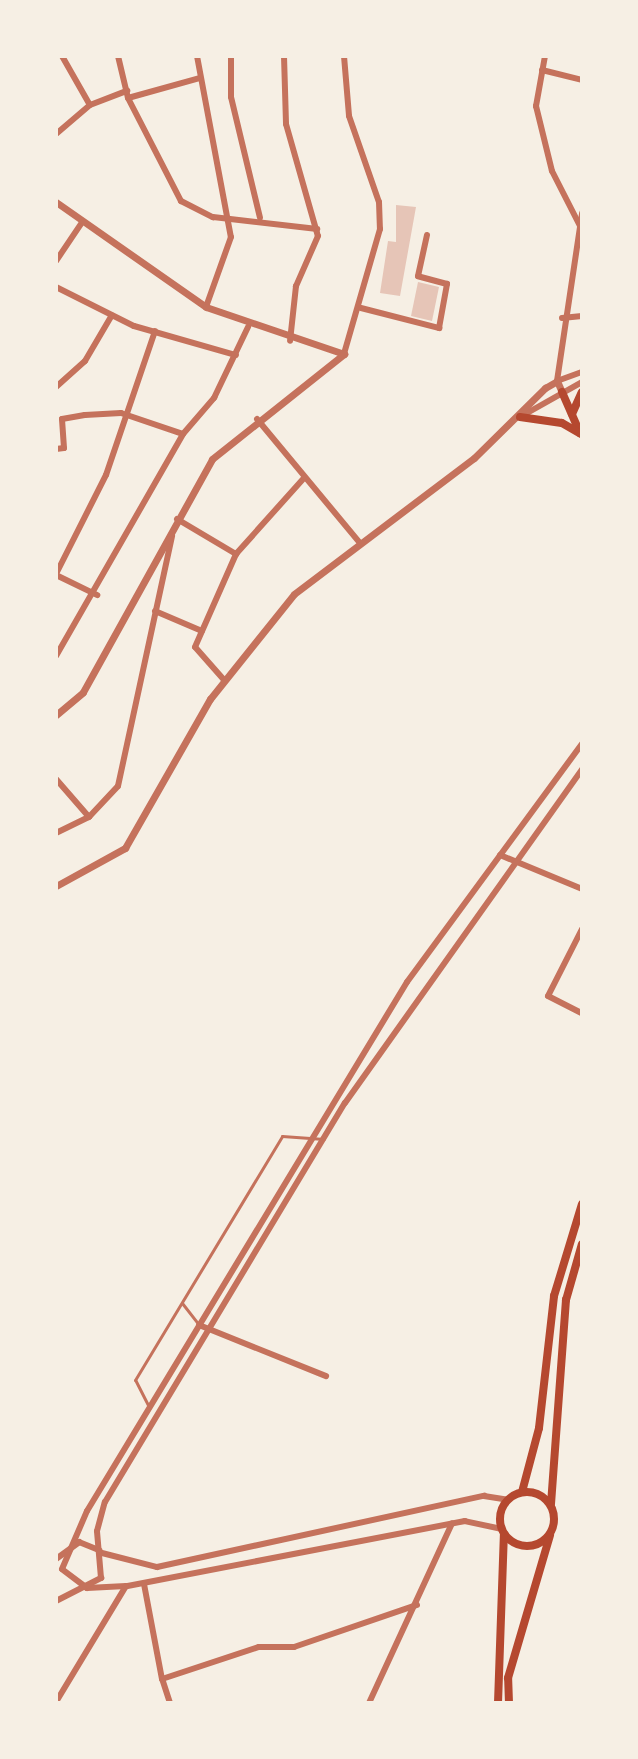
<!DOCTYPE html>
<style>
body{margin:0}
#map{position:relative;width:638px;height:1759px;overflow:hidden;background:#f6efe4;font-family:"Titillium Web",sans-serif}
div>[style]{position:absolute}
.building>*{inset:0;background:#e6c5b7}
.service>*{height:3px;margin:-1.5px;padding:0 1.5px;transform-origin:1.5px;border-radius:1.5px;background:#c5725c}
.minor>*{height:6px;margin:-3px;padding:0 3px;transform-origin:3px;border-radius:3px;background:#c5725c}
.tertiary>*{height:7px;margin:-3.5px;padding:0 3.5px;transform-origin:3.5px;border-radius:3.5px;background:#c5725c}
.secondary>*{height:8px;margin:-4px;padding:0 4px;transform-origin:4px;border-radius:4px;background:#b5482f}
.secondary>.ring{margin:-4px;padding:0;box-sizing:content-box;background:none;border:8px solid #b5482f;border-radius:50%}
span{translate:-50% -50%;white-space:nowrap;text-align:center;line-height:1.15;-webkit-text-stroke:7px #f6efe4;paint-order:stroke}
.frame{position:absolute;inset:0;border:58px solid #f6efe4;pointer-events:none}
</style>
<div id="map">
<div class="building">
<div style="clip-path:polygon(396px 205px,416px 207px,400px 296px,380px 293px,388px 241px,396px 242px)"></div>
<div style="clip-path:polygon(418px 282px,439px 287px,432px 321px,411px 316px)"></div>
</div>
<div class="service">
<div style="left:182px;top:1303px;width:28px;rotate:52deg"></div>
<div style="left:148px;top:1405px;width:28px;rotate:-117deg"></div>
<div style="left:135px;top:1380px;width:285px;rotate:-58.9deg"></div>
<div style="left:282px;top:1136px;width:42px;rotate:4.1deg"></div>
</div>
<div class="minor">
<div style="left:62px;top:56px;width:56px;rotate:60.3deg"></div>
<div style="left:118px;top:56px;width:43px;rotate:76.6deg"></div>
<div style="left:128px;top:98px;width:116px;rotate:62.8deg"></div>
<div style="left:181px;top:201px;width:36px;rotate:27deg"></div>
<div style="left:213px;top:217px;width:105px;rotate:6.6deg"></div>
<div style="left:197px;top:56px;width:184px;rotate:79.4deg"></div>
<div style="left:231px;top:237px;width:74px;rotate:109.7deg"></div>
<div style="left:231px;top:56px;width:41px;rotate:90deg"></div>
<div style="left:231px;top:97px;width:124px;rotate:76.5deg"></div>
<div style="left:284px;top:56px;width:68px;rotate:88.3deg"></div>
<div style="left:286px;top:124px;width:116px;rotate:74.1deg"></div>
<div style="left:318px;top:236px;width:55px;rotate:113.7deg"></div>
<div style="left:296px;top:286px;width:55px;rotate:96.2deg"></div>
<div style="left:344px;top:56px;width:60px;rotate:85.2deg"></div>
<div style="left:349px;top:116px;width:91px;rotate:70.8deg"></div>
<div style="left:379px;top:202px;width:27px;rotate:88deg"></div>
<div style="left:380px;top:229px;width:130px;rotate:106.1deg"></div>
<div style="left:545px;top:56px;width:51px;rotate:100.2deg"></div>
<div style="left:536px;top:106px;width:67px;rotate:76.2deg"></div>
<div style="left:552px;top:171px;width:62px;rotate:63deg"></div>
<div style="left:542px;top:70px;width:41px;rotate:14deg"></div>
<div style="left:128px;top:98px;width:75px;rotate:-15.5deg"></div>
<div style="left:56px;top:134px;width:45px;rotate:-40.5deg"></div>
<div style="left:90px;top:105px;width:40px;rotate:-21deg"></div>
<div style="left:56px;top:261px;width:45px;rotate:-56deg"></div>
<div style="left:56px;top:287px;width:87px;rotate:26.6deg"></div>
<div style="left:134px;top:326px;width:106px;rotate:15.9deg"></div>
<div style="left:361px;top:308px;width:81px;rotate:14.4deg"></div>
<div style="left:439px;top:328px;width:45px;rotate:-79.7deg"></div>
<div style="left:447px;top:284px;width:30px;rotate:-165deg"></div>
<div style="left:418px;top:276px;width:42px;rotate:-77.6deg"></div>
<div style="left:562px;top:318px;width:20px;rotate:-6deg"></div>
<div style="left:557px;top:381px;width:170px;rotate:-81.5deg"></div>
<div style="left:557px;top:381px;width:27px;rotate:-20deg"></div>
<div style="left:56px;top:387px;width:39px;rotate:-42deg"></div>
<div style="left:85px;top:361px;width:53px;rotate:-59.6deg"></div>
<div style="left:520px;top:417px;width:71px;rotate:-29.4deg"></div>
<div style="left:257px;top:419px;width:161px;rotate:50.3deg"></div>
<div style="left:56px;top:449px;width:8px;rotate:-7deg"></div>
<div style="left:64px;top:448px;width:29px;rotate:-94deg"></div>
<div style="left:62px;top:419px;width:23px;rotate:-10deg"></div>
<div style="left:85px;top:415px;width:36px;rotate:-3deg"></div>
<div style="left:121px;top:413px;width:65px;rotate:18.7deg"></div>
<div style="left:177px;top:519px;width:69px;rotate:30.7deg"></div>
<div style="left:56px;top:574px;width:111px;rotate:-63.2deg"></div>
<div style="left:106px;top:475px;width:152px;rotate:-71.2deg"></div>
<div style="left:56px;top:575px;width:46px;rotate:26deg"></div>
<div style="left:155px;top:611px;width:51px;rotate:23.1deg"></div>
<div style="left:56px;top:656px;width:256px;rotate:-60.2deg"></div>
<div style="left:183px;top:434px;width:48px;rotate:-49.3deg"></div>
<div style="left:214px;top:398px;width:79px;rotate:-64.4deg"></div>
<div style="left:225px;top:681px;width:45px;rotate:-131.4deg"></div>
<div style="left:195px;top:647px;width:102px;rotate:-66.2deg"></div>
<div style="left:236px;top:554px;width:101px;rotate:-48.2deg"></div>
<div style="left:56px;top:779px;width:50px;rotate:49deg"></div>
<div style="left:56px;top:833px;width:37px;rotate:-26deg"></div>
<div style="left:89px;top:817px;width:42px;rotate:-46.9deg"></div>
<div style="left:118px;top:786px;width:256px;rotate:-77.8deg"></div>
<div style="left:500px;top:855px;width:89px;rotate:22.5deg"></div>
<div style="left:582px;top:929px;width:75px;rotate:116.9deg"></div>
<div style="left:548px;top:996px;width:38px;rotate:27deg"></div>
<div style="left:199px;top:1325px;width:137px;rotate:21.9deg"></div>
<div style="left:502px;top:1529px;width:38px;rotate:-168deg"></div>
<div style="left:465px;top:1521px;width:345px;rotate:169.1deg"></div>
<div style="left:126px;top:1586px;width:39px;rotate:177deg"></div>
<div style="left:87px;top:1588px;width:31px;rotate:-143deg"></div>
<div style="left:62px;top:1569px;width:63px;rotate:-66.7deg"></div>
<div style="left:87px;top:1511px;width:618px;rotate:-58.83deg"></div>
<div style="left:407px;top:982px;width:295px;rotate:-53.7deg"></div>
<div style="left:102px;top:1553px;width:57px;rotate:14.3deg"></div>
<div style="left:157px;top:1567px;width:335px;rotate:-12.3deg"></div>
<div style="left:484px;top:1496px;width:24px;rotate:9deg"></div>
<div style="left:56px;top:1559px;width:29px;rotate:-36deg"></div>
<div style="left:79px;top:1542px;width:22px;rotate:22deg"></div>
<div style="left:144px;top:1584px;width:97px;rotate:79.3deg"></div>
<div style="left:56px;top:1601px;width:51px;rotate:-27.1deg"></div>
<div style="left:101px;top:1578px;width:47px;rotate:-94.9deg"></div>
<div style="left:97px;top:1531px;width:30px;rotate:-75deg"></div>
<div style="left:105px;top:1502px;width:466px;rotate:-59deg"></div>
<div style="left:345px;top:1103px;width:410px;rotate:-54.6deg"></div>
<div style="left:56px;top:1702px;width:135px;rotate:-58.9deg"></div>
<div style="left:170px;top:1703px;width:25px;rotate:-108deg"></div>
<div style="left:162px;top:1679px;width:102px;rotate:-18.3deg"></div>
<div style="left:259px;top:1647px;width:35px"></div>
<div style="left:294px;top:1647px;width:130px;rotate:-18.9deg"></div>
<div style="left:369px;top:1703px;width:198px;rotate:-65.2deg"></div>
</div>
<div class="tertiary">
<div style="left:56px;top:202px;width:183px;rotate:35deg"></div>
<div style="left:206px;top:307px;width:146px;rotate:18.8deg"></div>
<div style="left:56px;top:715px;width:35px;rotate:-40deg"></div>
<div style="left:83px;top:692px;width:266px;rotate:-61deg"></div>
<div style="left:212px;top:459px;width:169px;rotate:-38.5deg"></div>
<div style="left:56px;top:886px;width:79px;rotate:-28.8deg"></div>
<div style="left:125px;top:848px;width:172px;rotate:-60.3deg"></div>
<div style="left:210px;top:699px;width:134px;rotate:-51.3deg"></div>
<div style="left:294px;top:594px;width:226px;rotate:-37.1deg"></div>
<div style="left:474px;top:458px;width:100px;rotate:-44.6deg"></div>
<div style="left:545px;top:388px;width:14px;rotate:-30deg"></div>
<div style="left:557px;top:381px;width:12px;rotate:66deg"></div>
</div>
<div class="secondary">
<div style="left:562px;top:392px;width:45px;rotate:66.3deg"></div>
<div style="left:572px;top:414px;width:24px;rotate:-66deg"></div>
<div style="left:520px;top:417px;width:42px;rotate:8.1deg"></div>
<div style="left:562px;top:423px;width:22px;rotate:30deg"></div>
<div class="ring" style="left:500px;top:1492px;width:46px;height:46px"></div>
<div style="left:522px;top:1492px;width:66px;rotate:-75.1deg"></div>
<div style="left:539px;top:1428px;width:133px;rotate:-83.5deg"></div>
<div style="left:554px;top:1296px;width:96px;rotate:-73.1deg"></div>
<div style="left:551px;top:1504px;width:205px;rotate:-85.8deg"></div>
<div style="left:566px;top:1300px;width:58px;rotate:-74.1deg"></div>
<div style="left:498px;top:1703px;width:169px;rotate:-88deg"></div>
<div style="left:509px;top:1703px;width:25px;rotate:-92deg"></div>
<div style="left:508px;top:1678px;width:149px;rotate:-73.6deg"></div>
</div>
<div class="frame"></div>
</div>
